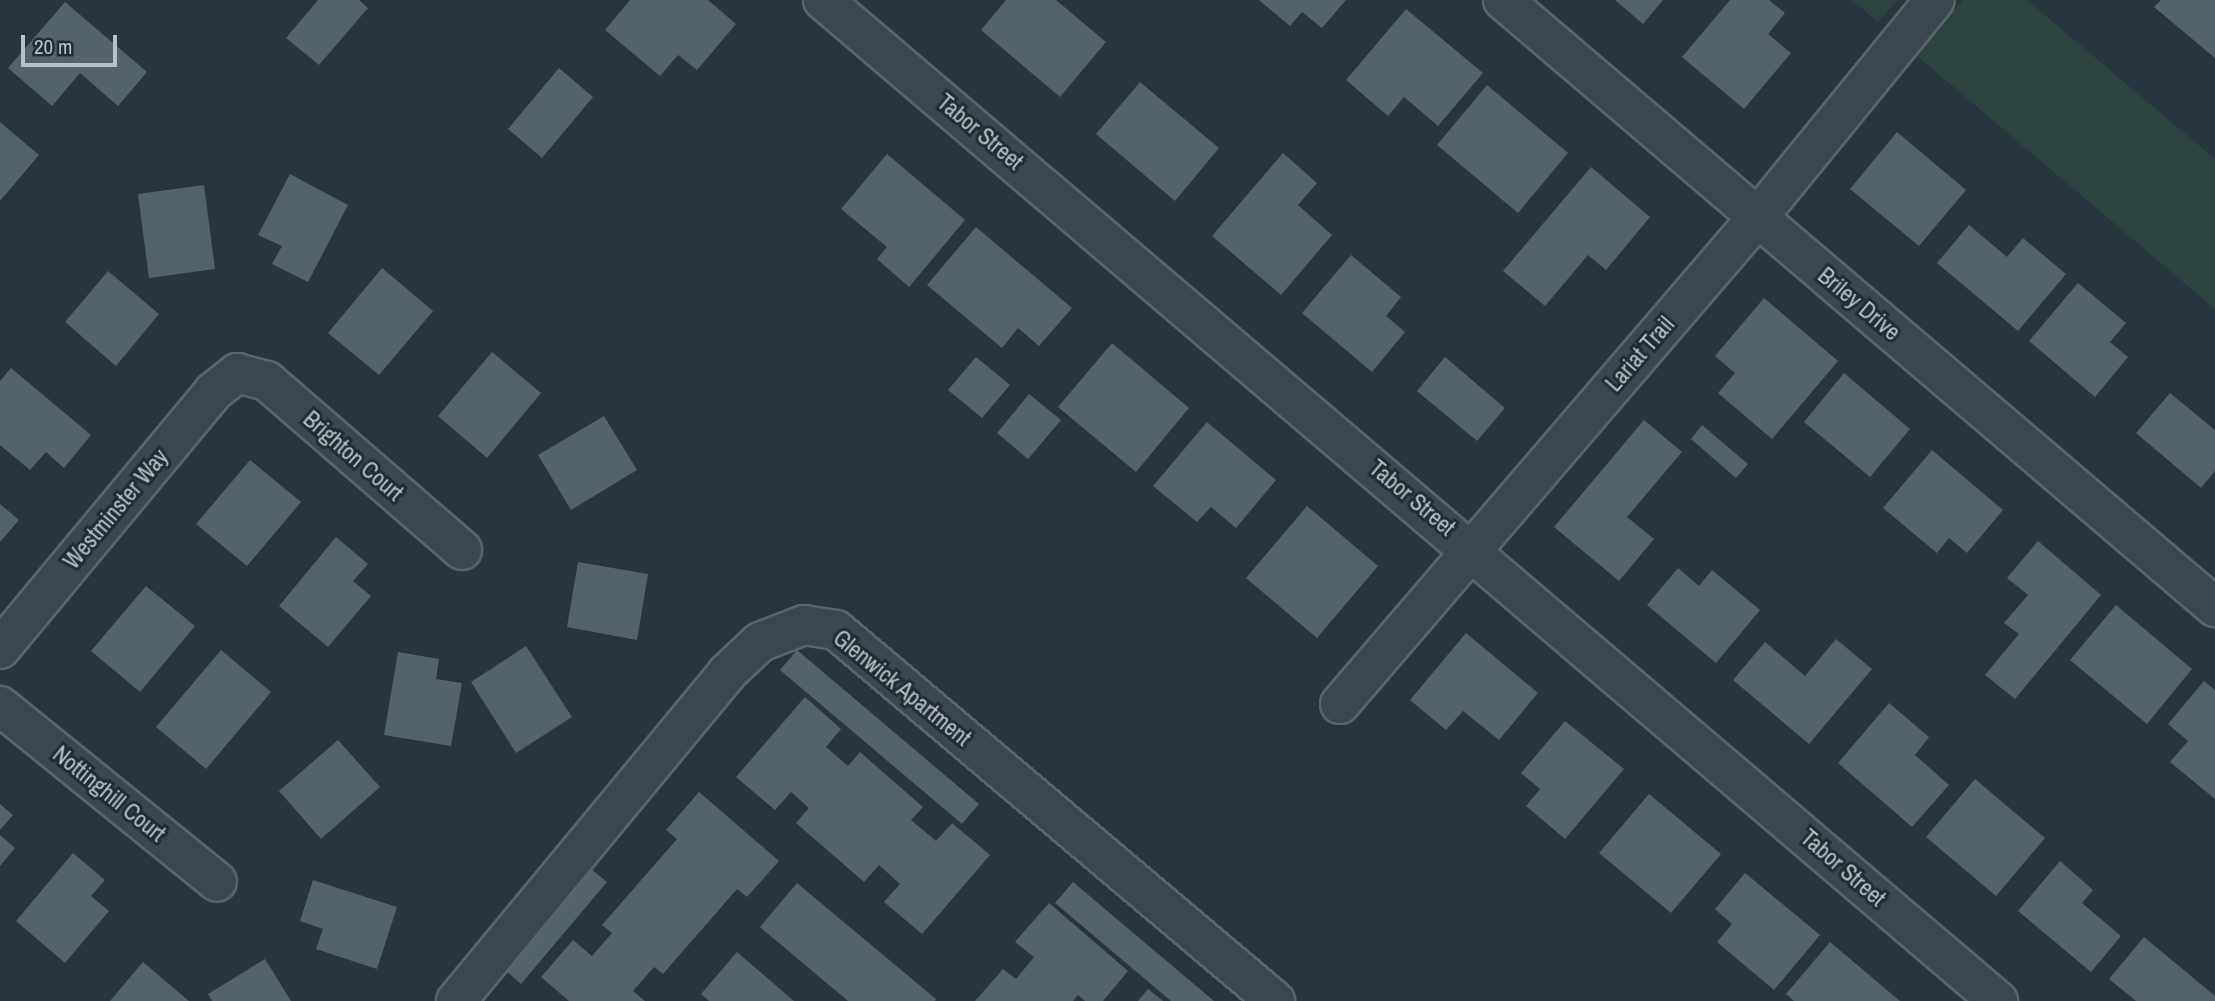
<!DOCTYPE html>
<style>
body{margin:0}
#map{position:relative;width:2215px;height:1001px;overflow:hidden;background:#28353e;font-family:"Archivo Narrow",sans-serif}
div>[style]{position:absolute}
.green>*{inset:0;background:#2d4340}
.building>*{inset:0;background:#54626a}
.roads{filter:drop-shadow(2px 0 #5a646b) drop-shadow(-2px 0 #5a646b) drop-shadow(0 2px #5a646b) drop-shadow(0 -2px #5a646b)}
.minor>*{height:38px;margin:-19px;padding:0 19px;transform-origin:19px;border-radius:19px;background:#3c464e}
span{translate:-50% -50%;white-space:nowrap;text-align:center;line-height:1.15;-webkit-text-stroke:6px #212b33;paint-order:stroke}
.street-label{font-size:23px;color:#b8c1c8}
.scale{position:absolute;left:21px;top:35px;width:96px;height:32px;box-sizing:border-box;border:4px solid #b8c1c8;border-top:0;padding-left:9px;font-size:21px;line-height:24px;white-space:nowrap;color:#b8c1c8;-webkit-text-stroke:5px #212b33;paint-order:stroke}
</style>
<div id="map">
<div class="green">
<div style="clip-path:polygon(1852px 0,1898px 0,1878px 22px)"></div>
<div style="clip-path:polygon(1963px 0,2027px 0,2215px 159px,2215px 309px,1916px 55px)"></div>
</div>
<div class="building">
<div style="clip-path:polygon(318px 0,359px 0,368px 8px,319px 65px,286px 38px)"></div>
<div style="clip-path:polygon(630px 0,708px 0,736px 24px,697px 70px,678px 55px,660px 76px,605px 30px)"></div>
<div style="clip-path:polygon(1006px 0,1056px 0,1106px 42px,1060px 97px,981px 30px)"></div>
<div style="clip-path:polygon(1259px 0,1346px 0,1322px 28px,1302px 12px,1290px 26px)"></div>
<div style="clip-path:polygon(1615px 0,1663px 0,1643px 24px)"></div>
<div style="clip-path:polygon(1730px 0,1769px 0,1785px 13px,1768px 34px,1791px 53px,1744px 109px,1682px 57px)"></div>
<div style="clip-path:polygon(2161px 0,2215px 0,2215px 58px,2154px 7px)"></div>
<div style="clip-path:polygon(65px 2px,147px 72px,118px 106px,80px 73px,52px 106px,8px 68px)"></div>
<div style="clip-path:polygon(1406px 9px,1483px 73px,1438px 126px,1404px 97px,1388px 116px,1346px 80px)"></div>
<div style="clip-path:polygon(559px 68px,593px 97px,542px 158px,508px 129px)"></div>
<div style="clip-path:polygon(1140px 82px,1219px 148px,1175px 201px,1096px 134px)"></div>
<div style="clip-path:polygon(1487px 85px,1568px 153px,1518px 213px,1437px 145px)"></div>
<div style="clip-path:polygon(0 122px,39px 155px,0 201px)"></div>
<div style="clip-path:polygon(1897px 132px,1966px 190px,1919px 246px,1850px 189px)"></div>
<div style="clip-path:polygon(1283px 153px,1317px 183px,1298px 205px,1332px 235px,1281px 295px,1212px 236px)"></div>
<div style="clip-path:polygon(887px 154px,965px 220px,909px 287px,877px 259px,887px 247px,841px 209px)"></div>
<div style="clip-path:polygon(1591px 167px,1650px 217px,1606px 270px,1588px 255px,1545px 306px,1503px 271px)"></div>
<div style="clip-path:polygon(290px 174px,348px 205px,308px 282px,272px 264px,282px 246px,258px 235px)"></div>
<div style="clip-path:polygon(204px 185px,215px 269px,149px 278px,138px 194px)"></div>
<div style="clip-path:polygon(1969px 225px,2007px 257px,2023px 238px,2066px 274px,2018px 331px,1937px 263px)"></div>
<div style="clip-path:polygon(976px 227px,1072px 308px,1039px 346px,1018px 328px,1002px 348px,927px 285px)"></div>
<div style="clip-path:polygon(1351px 255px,1401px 297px,1386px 316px,1405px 332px,1372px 372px,1302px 313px)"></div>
<div style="clip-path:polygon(382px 268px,433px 311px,379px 375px,328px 333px)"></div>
<div style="clip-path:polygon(108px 271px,159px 314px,116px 366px,65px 322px)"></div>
<div style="clip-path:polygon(2078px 283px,2126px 323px,2110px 342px,2128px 357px,2095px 397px,2029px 341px)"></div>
<div style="clip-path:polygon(1764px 298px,1838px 361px,1772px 439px,1718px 393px,1735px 373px,1715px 356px)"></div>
<div style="clip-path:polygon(1112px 343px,1189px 408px,1136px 472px,1058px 407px)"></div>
<div style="clip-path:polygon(492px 352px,541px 393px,487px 458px,438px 416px)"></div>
<div style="clip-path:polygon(976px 357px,1010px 385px,982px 418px,948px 390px)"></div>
<div style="clip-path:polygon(1445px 357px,1505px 408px,1477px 441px,1417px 391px)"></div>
<div style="clip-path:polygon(11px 368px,91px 435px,64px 468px,46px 452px,30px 470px,0 445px,0 381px)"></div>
<div style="clip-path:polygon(1844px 373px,1910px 429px,1870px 477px,1804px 422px)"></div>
<div style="clip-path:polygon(2170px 393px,2215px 430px,2215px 471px,2201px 488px,2136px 433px)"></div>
<div style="clip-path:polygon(1029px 394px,1061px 420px,1028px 459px,997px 433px)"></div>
<div style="clip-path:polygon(604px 416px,637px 470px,571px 510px,538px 455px)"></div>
<div style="clip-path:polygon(1644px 420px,1682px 452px,1627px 517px,1654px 539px,1619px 581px,1554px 527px)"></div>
<div style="clip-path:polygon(1207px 422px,1276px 480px,1236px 528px,1211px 507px,1197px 522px,1153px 486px)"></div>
<div style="clip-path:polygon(1702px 425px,1748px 464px,1736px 478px,1691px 439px)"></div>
<div style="clip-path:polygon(1932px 450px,2003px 510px,1967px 553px,1949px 538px,1937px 553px,1883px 508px)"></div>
<div style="clip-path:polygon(250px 460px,301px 502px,247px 566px,196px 524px)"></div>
<div style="clip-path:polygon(0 504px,19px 520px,0 542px)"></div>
<div style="clip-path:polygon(1307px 506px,1378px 566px,1317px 638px,1246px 578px)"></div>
<div style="clip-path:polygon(336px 537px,368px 564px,353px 581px,371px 596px,328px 647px,279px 606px)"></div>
<div style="clip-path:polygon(2038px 541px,2101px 595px,2015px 699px,1985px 675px,2019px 634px,2004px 623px,2028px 595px,2007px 578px)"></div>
<div style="clip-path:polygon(578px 562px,648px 574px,637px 640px,567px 627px)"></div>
<div style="clip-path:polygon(1678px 568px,1699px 586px,1712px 570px,1760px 610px,1716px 663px,1647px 605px)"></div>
<div style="clip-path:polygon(146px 586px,195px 626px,140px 692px,91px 651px)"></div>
<div style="clip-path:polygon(2116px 605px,2192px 669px,2147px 724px,2070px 660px)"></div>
<div style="clip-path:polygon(1466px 633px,1538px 693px,1499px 740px,1463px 711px,1446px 730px,1410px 700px)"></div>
<div style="clip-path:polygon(1836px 639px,1872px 669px,1809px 744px,1733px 680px,1765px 642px,1805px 676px)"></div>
<div style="clip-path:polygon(526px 646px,572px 717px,516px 753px,471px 682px)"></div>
<div style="clip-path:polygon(221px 650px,271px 692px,206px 769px,156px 727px)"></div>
<div style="clip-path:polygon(797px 650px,979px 804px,962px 824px,780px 670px)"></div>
<div style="clip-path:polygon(398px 652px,439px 659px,436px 679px,462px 683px,451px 746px,384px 735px)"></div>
<div style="clip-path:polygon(2204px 681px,2215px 690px,2215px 799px,2170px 762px,2188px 741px,2168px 724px)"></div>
<div style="clip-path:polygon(805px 697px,841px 729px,826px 747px,848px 766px,860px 752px,923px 807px,911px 820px,936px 841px,952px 823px,990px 855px,922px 934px,884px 902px,900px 884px,879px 865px,864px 882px,796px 823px,809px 808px,791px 792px,775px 810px,736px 777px)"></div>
<div style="clip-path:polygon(1889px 703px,1929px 737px,1915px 755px,1949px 785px,1912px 827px,1838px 763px)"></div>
<div style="clip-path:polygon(1565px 721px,1624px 769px,1565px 839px,1526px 806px,1540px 789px,1521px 773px)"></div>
<div style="clip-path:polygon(338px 740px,380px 787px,321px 839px,279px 791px)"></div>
<div style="clip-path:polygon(1975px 779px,2045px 838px,1996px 896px,1926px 837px)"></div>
<div style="clip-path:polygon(699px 792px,779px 861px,747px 897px,737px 889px,663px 974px,654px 967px,633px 991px,645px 1001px,569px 1001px,541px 977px,573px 940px,592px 956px,612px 933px,602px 925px,677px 839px,666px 830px)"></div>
<div style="clip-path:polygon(1649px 794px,1721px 854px,1671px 913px,1599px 853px)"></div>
<div style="clip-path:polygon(0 804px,13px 815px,0 830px)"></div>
<div style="clip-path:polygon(0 835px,15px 848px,0 866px)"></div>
<div style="clip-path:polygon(73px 853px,105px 880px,91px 896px,109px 911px,65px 963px,16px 921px)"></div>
<div style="clip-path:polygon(2060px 861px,2093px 890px,2082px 903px,2121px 936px,2091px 972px,2018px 911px)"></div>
<div style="clip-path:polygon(585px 864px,607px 882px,521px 984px,500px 966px)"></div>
<div style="clip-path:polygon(1745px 873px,1820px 935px,1774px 990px,1717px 942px,1732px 924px,1715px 909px)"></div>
<div style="clip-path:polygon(313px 880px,397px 907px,377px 969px,316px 949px,323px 929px,300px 921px)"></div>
<div style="clip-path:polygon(1073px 882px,1214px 1001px,1171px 1001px,1055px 903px)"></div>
<div style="clip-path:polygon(797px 883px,936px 999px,935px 1001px,848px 1001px,760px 927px)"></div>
<div style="clip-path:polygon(1049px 903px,1128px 971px,1103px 1001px,1085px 1001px,1078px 995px,1073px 1001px,975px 1001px,1003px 969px,1016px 979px,1034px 957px,1015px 942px)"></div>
<div style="clip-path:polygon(2144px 937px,2215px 996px,2215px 1001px,2136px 1001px,2109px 979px)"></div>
<div style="clip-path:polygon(1830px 942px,1900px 1001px,1794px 1001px,1786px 994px)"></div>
<div style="clip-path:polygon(737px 952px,794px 1001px,709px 1001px,701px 994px)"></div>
<div style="clip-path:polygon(265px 959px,291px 1001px,212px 1001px,208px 994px)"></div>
<div style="clip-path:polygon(143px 962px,189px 1001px,110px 1001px)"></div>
<div style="clip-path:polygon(1148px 989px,1163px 1001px,1138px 1001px)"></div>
</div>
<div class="roads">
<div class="minor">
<div style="left:823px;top:0;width:1544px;rotate:40.43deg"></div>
<div style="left:1503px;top:0;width:936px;rotate:40.45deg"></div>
<div style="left:0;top:649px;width:334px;rotate:-50.3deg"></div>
<div style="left:213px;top:392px;width:31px;rotate:-38deg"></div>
<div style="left:237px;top:373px;width:31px;rotate:15deg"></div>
<div style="left:267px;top:381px;width:258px;rotate:40.9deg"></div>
<div style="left:1340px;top:704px;width:640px;rotate:-49.37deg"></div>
<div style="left:1757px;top:218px;width:281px;rotate:-50.8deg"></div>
<div style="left:0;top:706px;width:279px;rotate:39deg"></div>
<div style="left:456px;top:1001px;width:425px;rotate:-50.4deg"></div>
<div style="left:727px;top:673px;width:45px;rotate:-43.2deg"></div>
<div style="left:760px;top:642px;width:47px;rotate:-21.1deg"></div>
<div style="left:804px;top:625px;width:32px;rotate:9deg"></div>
<div style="left:836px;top:630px;width:575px;rotate:40.2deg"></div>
</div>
</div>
<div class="street-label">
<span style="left:980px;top:132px;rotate:40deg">Tabor Street</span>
<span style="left:1859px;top:304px;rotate:40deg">Briley Drive</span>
<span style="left:1640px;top:354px;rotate:-49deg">Lariat Trail</span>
<span style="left:353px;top:456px;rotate:41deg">Brighton Court</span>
<span style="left:1412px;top:498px;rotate:40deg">Tabor Street</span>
<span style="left:116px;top:509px;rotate:-50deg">Westminster Way</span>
<span style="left:902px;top:688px;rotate:39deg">Glenwick Apartment</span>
<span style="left:109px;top:794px;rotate:39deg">Nottinghill Court</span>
<span style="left:1843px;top:868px;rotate:41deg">Tabor Street</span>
</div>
<div class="scale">20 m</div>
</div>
